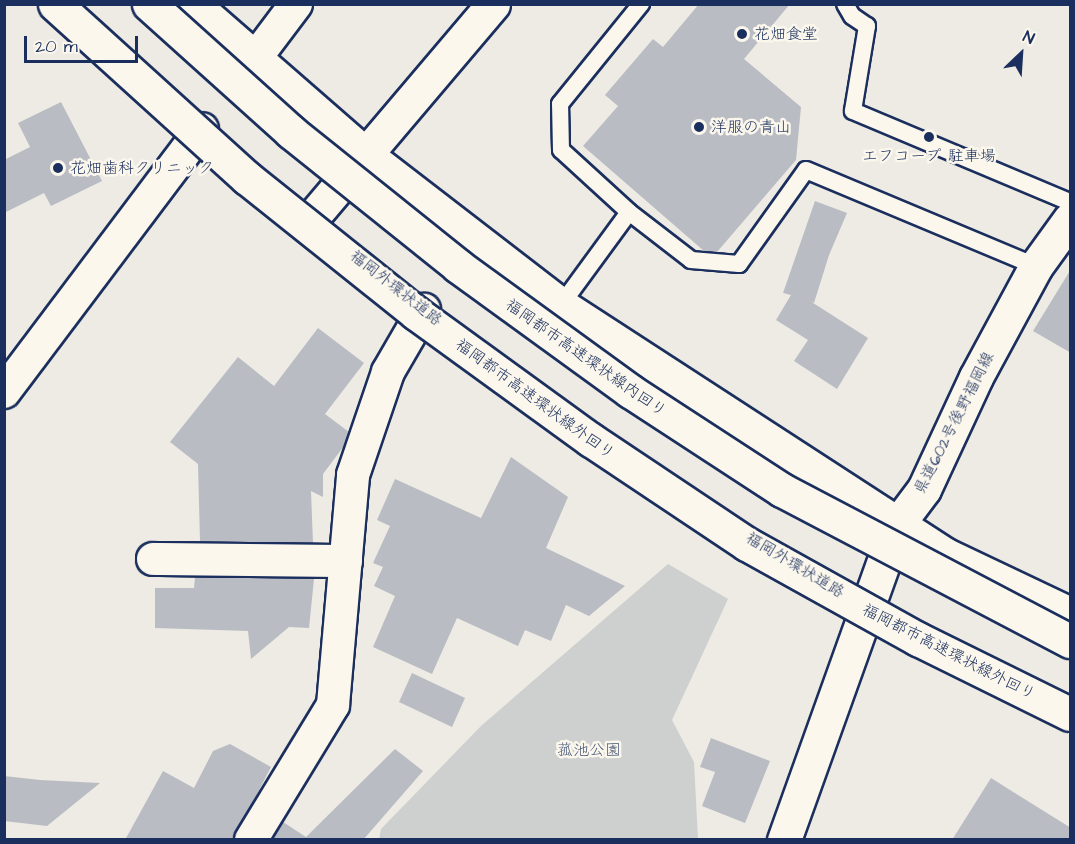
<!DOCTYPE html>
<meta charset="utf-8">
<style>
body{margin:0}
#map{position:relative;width:1075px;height:844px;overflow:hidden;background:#eeebe4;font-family:"Architects Daughter","Klee One",sans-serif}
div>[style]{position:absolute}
.green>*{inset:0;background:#cecfcf}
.building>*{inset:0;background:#b9bcc3}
.roads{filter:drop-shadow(2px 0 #1b2f5e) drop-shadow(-2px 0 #1b2f5e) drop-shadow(0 2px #1b2f5e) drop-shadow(0 -2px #1b2f5e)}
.service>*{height:16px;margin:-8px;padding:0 8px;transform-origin:8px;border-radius:8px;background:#fbf7ec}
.minor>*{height:32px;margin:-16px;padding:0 16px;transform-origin:16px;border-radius:16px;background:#fbf7ec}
.tertiary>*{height:33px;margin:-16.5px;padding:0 16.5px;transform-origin:16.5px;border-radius:16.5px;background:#fbf7ec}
.secondary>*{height:33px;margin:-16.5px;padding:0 16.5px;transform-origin:16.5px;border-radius:16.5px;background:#fbf7ec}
.trunk>*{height:33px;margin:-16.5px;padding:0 16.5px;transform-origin:16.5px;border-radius:16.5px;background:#fbf7ec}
.bridges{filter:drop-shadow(2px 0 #1b2f5e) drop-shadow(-2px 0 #1b2f5e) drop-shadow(0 2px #1b2f5e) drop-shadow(0 -2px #1b2f5e)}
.motorway-bridge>*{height:33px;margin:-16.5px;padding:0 16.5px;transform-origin:16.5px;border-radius:16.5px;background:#fbf7ec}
.dots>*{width:16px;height:16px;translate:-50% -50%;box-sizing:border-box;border:3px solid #fbf7ec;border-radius:50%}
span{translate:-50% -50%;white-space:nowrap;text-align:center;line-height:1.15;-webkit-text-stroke:5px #fbf7ec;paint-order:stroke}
.poi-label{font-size:16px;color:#1b2f5e}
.left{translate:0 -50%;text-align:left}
.street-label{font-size:16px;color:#1b2f5e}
.park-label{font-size:16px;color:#48577a}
.frame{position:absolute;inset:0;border:6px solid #1b2f5e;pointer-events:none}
.north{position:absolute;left:991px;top:24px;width:60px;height:60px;-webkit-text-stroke:4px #fbf7ec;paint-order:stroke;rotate:25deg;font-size:16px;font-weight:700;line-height:24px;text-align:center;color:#1b2f5e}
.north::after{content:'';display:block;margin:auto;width:21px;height:27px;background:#1b2f5e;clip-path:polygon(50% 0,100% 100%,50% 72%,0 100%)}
.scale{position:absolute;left:24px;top:36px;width:114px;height:27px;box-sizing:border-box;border:3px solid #1b2f5e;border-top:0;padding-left:8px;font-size:18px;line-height:21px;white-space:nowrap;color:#1b2f5e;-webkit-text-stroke:4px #fbf7ec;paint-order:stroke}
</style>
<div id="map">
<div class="green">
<div style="clip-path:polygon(668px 564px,728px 599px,672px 720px,694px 762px,698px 839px,379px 839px,381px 829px,481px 726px)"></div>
</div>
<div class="building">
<div style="clip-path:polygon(699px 4px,790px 4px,744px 59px,801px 107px,796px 160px,717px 252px,704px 251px,583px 146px,618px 106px,605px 95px,653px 39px,663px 47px)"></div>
<div style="clip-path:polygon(61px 102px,102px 181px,51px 206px,44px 193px,4px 213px,4px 160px,30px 147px,18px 123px)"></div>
<div style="clip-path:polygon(815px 201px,847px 213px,829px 255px,814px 303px,810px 301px,868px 338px,837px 389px,794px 361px,808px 340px,776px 320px,791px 295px,783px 293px)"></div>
<div style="clip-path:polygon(1071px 269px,1071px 353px,1033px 331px)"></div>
<div style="clip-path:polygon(318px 328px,364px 363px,325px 414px,349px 432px,344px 446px,323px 474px,323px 497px,311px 491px,313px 543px,200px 541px,198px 464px,170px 442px,238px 357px,274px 386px)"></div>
<div style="clip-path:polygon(511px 457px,568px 497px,546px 548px,625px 586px,589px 616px,566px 605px,551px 641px,525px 630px,518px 646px,457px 618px,432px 674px,373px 647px,395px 596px,374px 586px,383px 567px,373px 563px,390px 526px,377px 520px,395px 479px,481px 518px)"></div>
<div style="clip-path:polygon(195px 577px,314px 579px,309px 628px,289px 627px,251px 659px,248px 631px,155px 628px,155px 588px,194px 588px)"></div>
<div style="clip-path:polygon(412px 673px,465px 698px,452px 727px,399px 702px)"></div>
<div style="clip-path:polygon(711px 738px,770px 761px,745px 823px,702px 806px,715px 772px,700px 767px)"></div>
<div style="clip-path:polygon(230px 744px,271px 767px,233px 840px,125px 840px,163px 771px,194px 788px,213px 751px)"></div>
<div style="clip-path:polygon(395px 749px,423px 771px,363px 840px,272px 840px,283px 822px,306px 837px)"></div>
<div style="clip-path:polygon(4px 776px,40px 780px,100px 783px,47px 826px,4px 821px)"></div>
<div style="clip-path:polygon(991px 778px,1071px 828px,1071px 840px,952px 840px)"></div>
</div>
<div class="roads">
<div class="service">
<div style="left:845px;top:4px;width:14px;rotate:60deg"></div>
<div style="left:852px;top:16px;width:18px;rotate:34deg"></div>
<div style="left:867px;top:26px;width:86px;rotate:99.4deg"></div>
<div style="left:853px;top:111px;width:235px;rotate:22.8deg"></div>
<div style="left:629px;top:212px;width:92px;rotate:-137.6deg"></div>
<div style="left:561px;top:150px;width:46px;rotate:-91.2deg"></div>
<div style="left:560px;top:104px;width:129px;rotate:-51deg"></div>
<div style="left:561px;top:305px;width:115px;rotate:-53.8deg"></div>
<div style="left:629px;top:212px;width:78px;rotate:37.7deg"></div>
<div style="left:691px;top:260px;width:48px;rotate:4.8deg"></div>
<div style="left:739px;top:264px;width:115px;rotate:-54.5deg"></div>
<div style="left:806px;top:170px;width:249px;rotate:22.7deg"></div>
</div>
<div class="minor">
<div style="left:254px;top:60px;width:70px;rotate:-53.1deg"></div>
<div style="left:4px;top:392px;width:329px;rotate:-53deg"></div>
<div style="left:153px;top:559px;width:193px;rotate:0.6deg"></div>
<div style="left:251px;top:840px;width:158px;rotate:-58.7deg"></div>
<div style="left:333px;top:705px;width:231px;rotate:-85deg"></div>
<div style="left:353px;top:475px;width:109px;rotate:-71.2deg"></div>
<div style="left:388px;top:372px;width:72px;rotate:-59.9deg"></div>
</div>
<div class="tertiary">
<div style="left:310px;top:220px;width:283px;rotate:-49.7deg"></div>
</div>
<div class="secondary">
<div style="left:784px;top:840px;width:335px;rotate:-70.3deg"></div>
<div style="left:897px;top:525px;width:45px;rotate:-53.1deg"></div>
<div style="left:924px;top:489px;width:123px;rotate:-65.1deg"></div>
<div style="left:976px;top:377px;width:126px;rotate:-61.6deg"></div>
<div style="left:1036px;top:266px;width:58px;rotate:-54.1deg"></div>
</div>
<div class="trunk">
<div style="left:193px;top:4px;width:228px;rotate:41.1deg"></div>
<div style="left:365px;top:154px;width:247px;rotate:37.6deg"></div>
<div style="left:561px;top:305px;width:459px;rotate:33deg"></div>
<div style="left:946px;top:555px;width:137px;rotate:25.4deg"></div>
</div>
</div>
<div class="bridges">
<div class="motorway-bridge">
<div style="left:55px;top:4px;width:259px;rotate:42.2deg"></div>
<div style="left:247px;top:178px;width:216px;rotate:38.6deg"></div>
<div style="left:416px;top:313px;width:216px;rotate:36deg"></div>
<div style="left:591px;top:440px;width:187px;rotate:33.7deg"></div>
<div style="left:747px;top:544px;width:196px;rotate:29.1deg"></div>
<div style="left:918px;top:639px;width:169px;rotate:26.3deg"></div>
<div style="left:149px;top:4px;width:191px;rotate:42deg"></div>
<div style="left:291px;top:132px;width:214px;rotate:38.7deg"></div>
<div style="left:458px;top:266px;width:213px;rotate:36deg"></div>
<div style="left:630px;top:391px;width:181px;rotate:33.1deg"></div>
<div style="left:782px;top:490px;width:325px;rotate:27.7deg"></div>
</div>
</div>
<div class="dots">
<div style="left:742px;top:34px;background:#1b2f5e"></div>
<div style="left:699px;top:127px;background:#1b2f5e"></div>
<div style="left:929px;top:137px;background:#1b2f5e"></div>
<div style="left:58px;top:168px;background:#1b2f5e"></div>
</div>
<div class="poi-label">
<span class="left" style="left:754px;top:34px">花畑食堂</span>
<span class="left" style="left:711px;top:127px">洋服の青山</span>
<span style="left:929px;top:156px">エフコープ 駐車場</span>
<span class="left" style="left:70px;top:168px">花畑歯科クリニック</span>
</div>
<div class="street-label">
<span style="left:396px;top:288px;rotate:38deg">福岡外環状道路</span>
<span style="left:586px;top:358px;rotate:35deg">福岡都市高速環状線内回り</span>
<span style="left:535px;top:399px;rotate:36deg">福岡都市高速環状線外回り</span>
<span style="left:954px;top:423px;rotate:-63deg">県道602号後野福岡線</span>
<span style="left:795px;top:565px;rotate:31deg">福岡外環状道路</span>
<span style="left:949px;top:652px;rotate:27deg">福岡都市高速環状線外回り</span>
</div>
<div class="park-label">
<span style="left:589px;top:750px">菰池公園</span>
</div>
<div class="frame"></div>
<div class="north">N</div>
<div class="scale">20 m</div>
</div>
